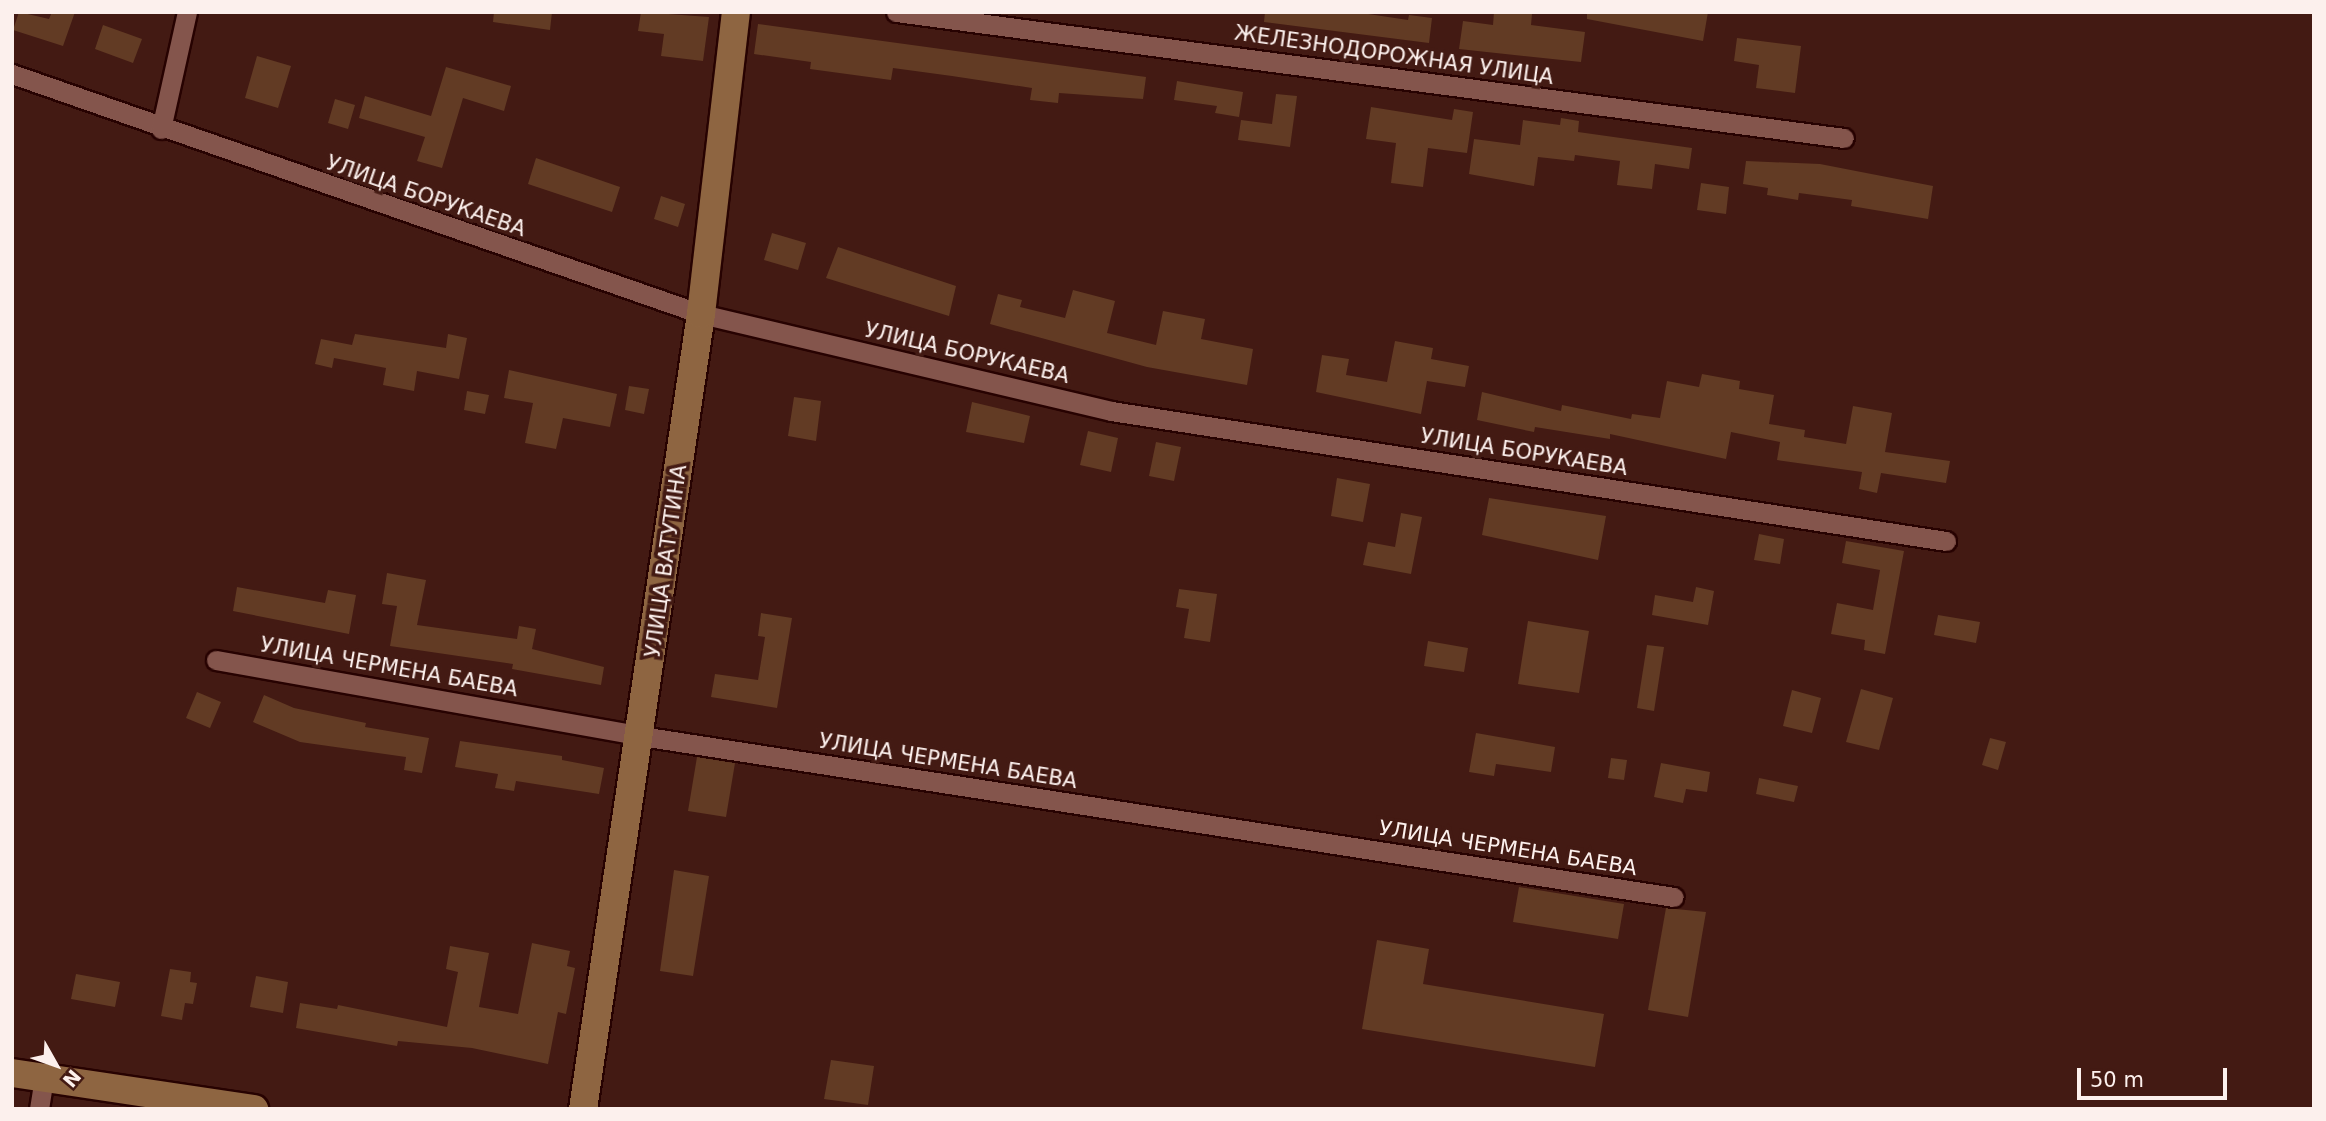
<!DOCTYPE html>
<meta charset="utf-8">
<style>
body{margin:0}
#map{position:relative;width:2326px;height:1121px;overflow:hidden;background:#431a13;font-family:"DejaVu Sans",sans-serif}
div>[style]{position:absolute}
.building>*{inset:0;background:#623b24}
.roads{filter:drop-shadow(2px 0 #270201) drop-shadow(-2px 0 #270201) drop-shadow(0 2px #270201) drop-shadow(0 -2px #270201)}
.street>*{height:19px;margin:-9.5px;padding:0 9.5px;transform-origin:9.5px;border-radius:9.5px;background:#84554c}
.secondary>*{height:28px;margin:-14px;padding:0 14px;transform-origin:14px;border-radius:14px;background:#8e6541}
span{translate:-50% -50%;white-space:nowrap;text-align:center;line-height:1.15;-webkit-text-stroke:7px #431a13;paint-order:stroke}
.street-label{font-size:21px;color:#fcf0ed}
.frame{position:absolute;inset:0;border:14px solid #fcf0ed;pointer-events:none}
.north{position:absolute;left:21px;top:1030px;width:70px;height:70px;-webkit-text-stroke:5px #431a13;paint-order:stroke;rotate:130deg;font-size:19px;font-weight:700;line-height:28px;text-align:center;color:#fcf0ed}
.north::after{content:'';display:block;margin:auto;width:24px;height:32px;background:#fcf0ed;clip-path:polygon(50% 0,100% 100%,50% 72%,0 100%)}
.scale{position:absolute;left:2077px;top:1068px;width:150px;height:32px;box-sizing:border-box;border:4px solid #fcf0ed;border-top:0;padding-left:9px;font-size:21px;line-height:24px;white-space:nowrap;color:#fcf0ed;-webkit-text-stroke:5px #431a13;paint-order:stroke}
</style>
<div id="map">
<div class="building">
<div style="clip-path:polygon(19px 12px,49px 19px,52px 12px,75px 12px,63px 46px,13px 30px)"></div>
<div style="clip-path:polygon(494px 12px,552px 12px,550px 30px,493px 22px)"></div>
<div style="clip-path:polygon(641px 12px,709px 17px,703px 61px,661px 56px,664px 34px,638px 31px)"></div>
<div style="clip-path:polygon(1265px 12px,1355px 12px,1408px 20px,1409px 15px,1432px 18px,1429px 43px,1264px 22px)"></div>
<div style="clip-path:polygon(1494px 12px,1525px 12px,1532px 14px,1531px 25px,1585px 32px,1581px 62px,1459px 49px,1463px 21px,1493px 25px)"></div>
<div style="clip-path:polygon(1587px 12px,1708px 12px,1703px 41px,1587px 19px)"></div>
<div style="clip-path:polygon(758px 24px,1146px 77px,1143px 99px,1059px 93px,1058px 103px,1030px 100px,1032px 88px,952px 76px,893px 68px,891px 80px,810px 69px,811px 62px,754px 54px)"></div>
<div style="clip-path:polygon(103px 25px,142px 39px,133px 63px,95px 49px)"></div>
<div style="clip-path:polygon(1737px 38px,1801px 46px,1795px 93px,1756px 88px,1759px 65px,1734px 61px)"></div>
<div style="clip-path:polygon(257px 56px,291px 66px,278px 108px,245px 98px)"></div>
<div style="clip-path:polygon(446px 67px,511px 86px,504px 111px,463px 98px,442px 168px,417px 161px,425px 137px,359px 118px,365px 96px,431px 116px)"></div>
<div style="clip-path:polygon(1177px 81px,1243px 92px,1239px 117px,1215px 113px,1217px 106px,1174px 100px)"></div>
<div style="clip-path:polygon(1276px 94px,1297px 96px,1290px 147px,1238px 140px,1241px 120px,1272px 124px)"></div>
<div style="clip-path:polygon(335px 99px,355px 105px,348px 129px,328px 123px)"></div>
<div style="clip-path:polygon(1371px 107px,1452px 120px,1454px 109px,1473px 112px,1467px 153px,1428px 148px,1423px 187px,1391px 183px,1396px 143px,1366px 139px)"></div>
<div style="clip-path:polygon(1561px 118px,1579px 121px,1578px 132px,1692px 148px,1689px 169px,1655px 164px,1652px 189px,1617px 185px,1620px 161px,1575px 155px,1574px 161px,1538px 157px,1534px 186px,1469px 174px,1474px 139px,1520px 145px,1523px 120px,1560px 125px)"></div>
<div style="clip-path:polygon(536px 158px,620px 187px,612px 212px,528px 184px)"></div>
<div style="clip-path:polygon(1746px 161px,1820px 164px,1933px 186px,1928px 219px,1851px 206px,1852px 200px,1799px 193px,1798px 200px,1767px 195px,1768px 188px,1743px 184px)"></div>
<div style="clip-path:polygon(1701px 183px,1729px 187px,1726px 214px,1697px 210px)"></div>
<div style="clip-path:polygon(661px 196px,685px 204px,678px 227px,654px 219px)"></div>
<div style="clip-path:polygon(772px 233px,806px 243px,798px 270px,764px 260px)"></div>
<div style="clip-path:polygon(838px 247px,956px 286px,949px 316px,826px 278px)"></div>
<div style="clip-path:polygon(1073px 290px,1115px 301px,1107px 333px,1156px 345px,1163px 311px,1205px 319px,1201px 339px,1253px 349px,1247px 385px,1147px 367px,990px 324px,998px 294px,1022px 300px,1020px 307px,1065px 318px)"></div>
<div style="clip-path:polygon(355px 334px,446px 348px,448px 334px,467px 338px,459px 379px,417px 371px,414px 391px,383px 385px,386px 368px,334px 358px,332px 368px,315px 364px,321px 339px,352px 345px)"></div>
<div style="clip-path:polygon(1395px 341px,1433px 348px,1431px 359px,1469px 366px,1465px 387px,1427px 381px,1421px 414px,1316px 392px,1322px 355px,1349px 359px,1346px 375px,1387px 382px)"></div>
<div style="clip-path:polygon(509px 370px,617px 394px,610px 427px,563px 418px,556px 449px,525px 443px,533px 403px,504px 398px)"></div>
<div style="clip-path:polygon(1702px 374px,1740px 381px,1739px 389px,1774px 395px,1769px 424px,1805px 430px,1804px 437px,1846px 444px,1853px 406px,1892px 413px,1885px 452px,1950px 461px,1946px 483px,1881px 473px,1877px 493px,1859px 489px,1862px 472px,1777px 460px,1780px 442px,1731px 432px,1726px 459px,1610px 434px,1610px 439px,1535px 427px,1534px 432px,1477px 420px,1482px 392px,1561px 411px,1562px 405px,1631px 419px,1632px 414px,1660px 418px,1667px 381px,1699px 387px)"></div>
<div style="clip-path:polygon(629px 386px,649px 389px,644px 414px,625px 410px)"></div>
<div style="clip-path:polygon(467px 391px,489px 395px,485px 414px,464px 410px)"></div>
<div style="clip-path:polygon(794px 397px,821px 401px,816px 441px,788px 436px)"></div>
<div style="clip-path:polygon(972px 402px,1030px 416px,1024px 443px,966px 432px)"></div>
<div style="clip-path:polygon(1088px 431px,1118px 438px,1111px 472px,1080px 465px)"></div>
<div style="clip-path:polygon(1156px 442px,1181px 447px,1174px 481px,1149px 476px)"></div>
<div style="clip-path:polygon(1337px 478px,1370px 484px,1363px 522px,1331px 516px)"></div>
<div style="clip-path:polygon(1489px 498px,1606px 516px,1598px 560px,1482px 535px)"></div>
<div style="clip-path:polygon(1401px 513px,1422px 517px,1411px 574px,1363px 565px,1368px 542px,1395px 547px)"></div>
<div style="clip-path:polygon(1759px 534px,1784px 539px,1780px 564px,1754px 560px)"></div>
<div style="clip-path:polygon(1846px 541px,1904px 551px,1885px 654px,1864px 650px,1865px 640px,1831px 634px,1837px 603px,1873px 610px,1880px 570px,1842px 563px)"></div>
<div style="clip-path:polygon(387px 573px,426px 580px,417px 625px,517px 639px,519px 626px,536px 629px,532px 649px,604px 667px,601px 685px,512px 669px,513px 664px,390px 646px,397px 606px,382px 604px)"></div>
<div style="clip-path:polygon(237px 587px,325px 603px,328px 590px,356px 595px,349px 634px,233px 611px)"></div>
<div style="clip-path:polygon(1696px 587px,1714px 591px,1708px 625px,1652px 615px,1655px 595px,1693px 602px)"></div>
<div style="clip-path:polygon(1179px 589px,1217px 594px,1210px 642px,1184px 638px,1189px 609px,1176px 607px)"></div>
<div style="clip-path:polygon(761px 613px,792px 618px,777px 708px,711px 697px,715px 674px,758px 680px,765px 637px,758px 636px)"></div>
<div style="clip-path:polygon(1938px 615px,1980px 622px,1976px 643px,1934px 635px)"></div>
<div style="clip-path:polygon(1528px 621px,1589px 631px,1579px 693px,1518px 684px)"></div>
<div style="clip-path:polygon(1428px 641px,1468px 648px,1464px 672px,1424px 666px)"></div>
<div style="clip-path:polygon(1647px 645px,1664px 647px,1654px 711px,1637px 708px)"></div>
<div style="clip-path:polygon(1861px 689px,1893px 698px,1879px 750px,1846px 742px)"></div>
<div style="clip-path:polygon(1792px 690px,1821px 698px,1812px 733px,1783px 726px)"></div>
<div style="clip-path:polygon(197px 692px,221px 702px,210px 728px,186px 718px)"></div>
<div style="clip-path:polygon(264px 695px,294px 708px,366px 723px,365px 727px,429px 738px,422px 773px,404px 770px,406px 757px,300px 742px,253px 722px)"></div>
<div style="clip-path:polygon(1476px 733px,1555px 747px,1551px 772px,1496px 764px,1494px 776px,1469px 772px)"></div>
<div style="clip-path:polygon(1990px 738px,2006px 742px,1998px 770px,1982px 765px)"></div>
<div style="clip-path:polygon(460px 741px,562px 756px,562px 760px,604px 768px,599px 794px,516px 781px,514px 791px,495px 788px,498px 774px,455px 767px)"></div>
<div style="clip-path:polygon(697px 757px,735px 763px,726px 817px,688px 811px)"></div>
<div style="clip-path:polygon(1611px 758px,1627px 760px,1624px 780px,1608px 778px)"></div>
<div style="clip-path:polygon(1661px 763px,1710px 772px,1707px 792px,1686px 789px,1683px 803px,1654px 797px)"></div>
<div style="clip-path:polygon(1759px 778px,1798px 786px,1794px 802px,1756px 794px)"></div>
<div style="clip-path:polygon(674px 870px,709px 876px,693px 976px,660px 971px)"></div>
<div style="clip-path:polygon(1519px 887px,1624px 904px,1618px 939px,1513px 922px)"></div>
<div style="clip-path:polygon(1666px 908px,1706px 912px,1688px 1017px,1648px 1010px)"></div>
<div style="clip-path:polygon(1377px 940px,1429px 949px,1423px 984px,1604px 1014px,1595px 1067px,1362px 1029px)"></div>
<div style="clip-path:polygon(532px 943px,570px 951px,567px 966px,575px 968px,566px 1014px,558px 1012px,548px 1064px,472px 1048px,398px 1041px,397px 1046px,296px 1028px,300px 1003px,337px 1009px,338px 1005px,447px 1027px,458px 972px,446px 969px,450px 946px,489px 953px,479px 1007px,518px 1014px)"></div>
<div style="clip-path:polygon(170px 969px,191px 972px,190px 982px,197px 983px,193px 1004px,185px 1003px,182px 1020px,161px 1016px)"></div>
<div style="clip-path:polygon(76px 974px,120px 982px,115px 1007px,71px 999px)"></div>
<div style="clip-path:polygon(256px 976px,288px 982px,283px 1013px,250px 1007px)"></div>
<div style="clip-path:polygon(831px 1060px,874px 1066px,868px 1105px,824px 1099px)"></div>
</div>
<div class="roads">
<div class="street">
<div style="left:896px;top:12px;width:956px;rotate:7.57deg"></div>
<div style="left:12px;top:74px;width:730px;rotate:19.2deg"></div>
<div style="left:701px;top:314px;width:421px;rotate:13.3deg"></div>
<div style="left:1111px;top:411px;width:845px;rotate:8.85deg"></div>
<div style="left:161px;top:129px;width:120px;rotate:-77.5deg"></div>
<div style="left:216px;top:660px;width:432px;rotate:10.1deg"></div>
<div style="left:641px;top:736px;width:1045px;rotate:8.86deg"></div>
<div style="left:39px;top:1109px;width:32px;rotate:-81deg"></div>
</div>
<div class="secondary">
<div style="left:12px;top:1073px;width:245px;rotate:8.5deg"></div>
<div style="left:583px;top:1109px;width:804px;rotate:-81.56deg"></div>
<div style="left:701px;top:314px;width:304px;rotate:-83.4deg"></div>
</div>
</div>
<div class="street-label">
<span style="left:1394px;top:55px;rotate:8deg">ЖЕЛЕЗНОДОРОЖНАЯ УЛИЦА</span>
<span style="left:426px;top:196px;rotate:19deg">УЛИЦА БОРУКАЕВА</span>
<span style="left:967px;top:353px;rotate:13deg">УЛИЦА БОРУКАЕВА</span>
<span style="left:1524px;top:452px;rotate:9deg">УЛИЦА БОРУКАЕВА</span>
<span style="left:666px;top:561px;rotate:-82deg">УЛИЦА ВАТУТИНА</span>
<span style="left:389px;top:667px;rotate:10deg">УЛИЦА ЧЕРМЕНА БАЕВА</span>
<span style="left:948px;top:761px;rotate:9deg">УЛИЦА ЧЕРМЕНА БАЕВА</span>
<span style="left:1508px;top:848px;rotate:9deg">УЛИЦА ЧЕРМЕНА БАЕВА</span>
</div>
<div class="frame"></div>
<div class="north">N</div>
<div class="scale">50 m</div>
</div>
